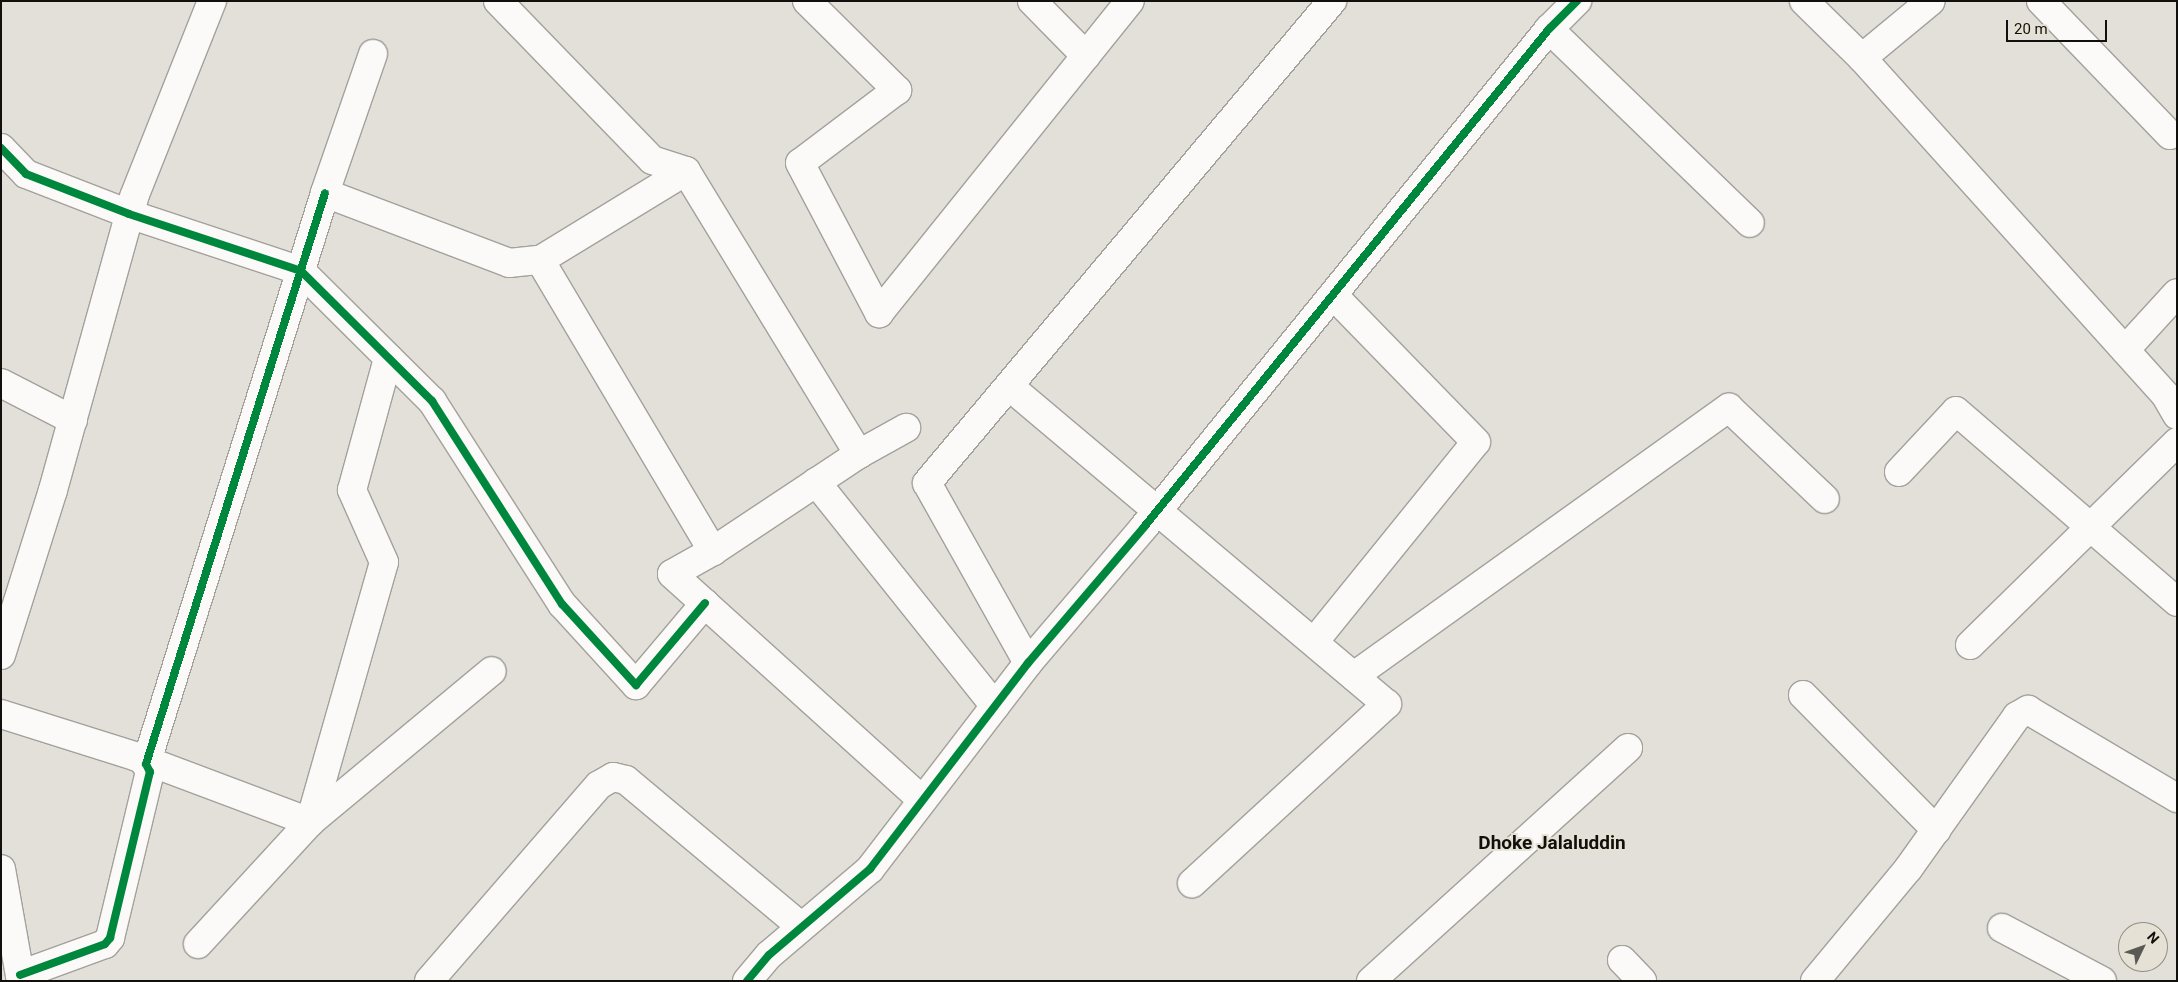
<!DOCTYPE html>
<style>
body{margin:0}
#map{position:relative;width:2178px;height:982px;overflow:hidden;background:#e2e0d8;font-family:Roboto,sans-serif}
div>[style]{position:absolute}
.roads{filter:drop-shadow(1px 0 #a3a19c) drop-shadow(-1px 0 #a3a19c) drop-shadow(0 1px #a3a19c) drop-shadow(0 -1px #a3a19c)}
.street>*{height:28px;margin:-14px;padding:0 14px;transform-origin:14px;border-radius:14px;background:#fbfaf9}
.cycleway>*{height:8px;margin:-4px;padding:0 4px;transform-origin:4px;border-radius:4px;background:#00873e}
span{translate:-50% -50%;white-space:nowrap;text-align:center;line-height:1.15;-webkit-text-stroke:4px #e5e2d5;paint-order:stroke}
.neighbourhood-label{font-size:19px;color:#11100c;font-weight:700}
.frame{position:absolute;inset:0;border:2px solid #11100c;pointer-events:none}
.north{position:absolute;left:2118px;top:922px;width:50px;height:50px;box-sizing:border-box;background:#e5e2d5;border:1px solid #908e85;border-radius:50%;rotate:48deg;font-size:14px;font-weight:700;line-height:20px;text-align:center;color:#11100c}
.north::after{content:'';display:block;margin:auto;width:18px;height:22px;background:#5a5953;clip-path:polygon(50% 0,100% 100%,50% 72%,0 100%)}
.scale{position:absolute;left:2006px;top:20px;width:101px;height:22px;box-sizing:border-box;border:2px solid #11100c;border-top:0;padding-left:6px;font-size:15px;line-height:18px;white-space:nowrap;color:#11100c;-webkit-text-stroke:4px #e5e2d5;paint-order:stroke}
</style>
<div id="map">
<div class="roads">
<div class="street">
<div style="left:498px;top:1px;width:221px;rotate:45.9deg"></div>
<div style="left:652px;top:160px;width:36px;rotate:18deg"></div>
<div style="left:686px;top:171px;width:332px;rotate:58.6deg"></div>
<div style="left:859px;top:454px;width:54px;rotate:-29deg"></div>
<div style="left:807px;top:1px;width:127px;rotate:44.7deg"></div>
<div style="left:897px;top:90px;width:121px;rotate:143deg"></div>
<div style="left:800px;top:163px;width:170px;rotate:62.2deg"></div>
<div style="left:879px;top:313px;width:400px;rotate:-51.2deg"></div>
<div style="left:1032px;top:1px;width:77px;rotate:45.5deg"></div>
<div style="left:1804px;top:1px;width:81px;rotate:44.5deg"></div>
<div style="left:1862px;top:58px;width:455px;rotate:48deg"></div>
<div style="left:2166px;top:396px;width:22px;rotate:60deg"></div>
<div style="left:2041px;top:1px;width:186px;rotate:46.1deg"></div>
<div style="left:1549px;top:29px;width:279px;rotate:44deg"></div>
<div style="left:373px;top:54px;width:147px;rotate:109.1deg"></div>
<div style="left:325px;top:193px;width:197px;rotate:20.8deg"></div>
<div style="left:509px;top:263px;width:31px;rotate:-6deg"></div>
<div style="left:1862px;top:58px;width:89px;rotate:-39.6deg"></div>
<div style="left:1px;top:148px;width:36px;rotate:46deg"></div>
<div style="left:26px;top:174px;width:110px;rotate:21.2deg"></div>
<div style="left:129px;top:214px;width:181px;rotate:18.3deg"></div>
<div style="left:301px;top:271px;width:185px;rotate:44.8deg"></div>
<div style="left:432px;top:401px;width:241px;rotate:57.4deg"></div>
<div style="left:562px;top:604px;width:110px;rotate:47.6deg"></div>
<div style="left:636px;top:685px;width:107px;rotate:-49.9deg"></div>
<div style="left:686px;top:171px;width:171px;rotate:148.6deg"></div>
<div style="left:540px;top:260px;width:339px;rotate:59.3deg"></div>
<div style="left:713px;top:551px;width:175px;rotate:-33.6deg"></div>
<div style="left:2125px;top:350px;width:77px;rotate:-47.6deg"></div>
<div style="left:1px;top:383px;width:81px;rotate:27.2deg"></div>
<div style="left:1009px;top:386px;width:494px;rotate:40.1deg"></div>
<div style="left:1387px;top:704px;width:265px;rotate:137.4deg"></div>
<div style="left:1899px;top:472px;width:83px;rotate:-46.9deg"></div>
<div style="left:1956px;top:411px;width:292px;rotate:40.8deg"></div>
<div style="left:816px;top:482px;width:287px;rotate:51.4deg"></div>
<div style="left:713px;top:551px;width:47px;rotate:150.7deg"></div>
<div style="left:672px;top:574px;width:337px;rotate:42.1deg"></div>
<div style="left:1314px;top:642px;width:257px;rotate:-51deg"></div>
<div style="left:1476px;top:442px;width:205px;rotate:-134.2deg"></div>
<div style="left:1970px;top:645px;width:290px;rotate:-44.4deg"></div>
<div style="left:1px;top:655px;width:173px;rotate:-72.5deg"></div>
<div style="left:53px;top:490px;width:304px;rotate:-74.5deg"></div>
<div style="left:134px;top:197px;width:211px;rotate:-68.3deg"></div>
<div style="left:1028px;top:663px;width:206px;rotate:-119.3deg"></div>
<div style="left:927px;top:483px;width:630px;rotate:-49.96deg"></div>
<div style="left:1354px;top:676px;width:461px;rotate:-35.6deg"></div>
<div style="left:1729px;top:408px;width:132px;rotate:43.5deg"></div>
<div style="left:1803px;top:695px;width:190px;rotate:45.4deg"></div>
<div style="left:1px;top:714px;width:143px;rotate:17.5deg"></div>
<div style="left:137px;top:757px;width:185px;rotate:20.6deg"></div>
<div style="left:310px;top:822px;width:270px;rotate:-74.1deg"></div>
<div style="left:384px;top:562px;width:79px;rotate:-114deg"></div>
<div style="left:352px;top:490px;width:137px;rotate:-74.7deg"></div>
<div style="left:1px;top:869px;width:114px;rotate:79.9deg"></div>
<div style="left:2002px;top:928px;width:113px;rotate:27.9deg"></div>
<div style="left:198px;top:944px;width:166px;rotate:-47.4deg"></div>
<div style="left:310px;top:822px;width:236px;rotate:-39.7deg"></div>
<div style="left:1622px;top:960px;width:29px;rotate:46deg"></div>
<div style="left:20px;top:975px;width:90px;rotate:-20deg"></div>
<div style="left:105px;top:944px;width:8px;rotate:-50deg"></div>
<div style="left:110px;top:938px;width:171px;rotate:-76.5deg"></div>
<div style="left:150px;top:772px;width:9px;rotate:-117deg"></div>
<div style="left:146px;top:764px;width:598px;rotate:-72.59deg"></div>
<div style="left:429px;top:981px;width:259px;rotate:-49.1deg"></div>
<div style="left:599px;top:785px;width:16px;rotate:-30deg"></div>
<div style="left:613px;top:777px;width:13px;rotate:13deg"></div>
<div style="left:626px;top:780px;width:229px;rotate:39.9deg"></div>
<div style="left:747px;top:981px;width:34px;rotate:-50deg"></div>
<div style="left:769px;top:955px;width:133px;rotate:-40.4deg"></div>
<div style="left:870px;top:869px;width:260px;rotate:-52.5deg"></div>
<div style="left:1028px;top:663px;width:179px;rotate:-49.5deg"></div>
<div style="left:1144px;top:527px;width:642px;rotate:-50.88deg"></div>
<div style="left:1549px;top:29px;width:40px;rotate:-45deg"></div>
<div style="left:1371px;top:981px;width:347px;rotate:-42.2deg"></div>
<div style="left:1815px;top:981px;width:146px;rotate:-50.3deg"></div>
<div style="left:1908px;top:869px;width:188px;rotate:-54.5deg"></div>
<div style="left:2017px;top:716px;width:13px;rotate:-29deg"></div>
<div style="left:2028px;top:710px;width:173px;rotate:30.6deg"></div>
</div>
</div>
<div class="cycleway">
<div style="left:1px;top:148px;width:36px;rotate:46deg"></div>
<div style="left:26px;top:174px;width:110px;rotate:21.2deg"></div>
<div style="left:129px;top:214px;width:181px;rotate:18.3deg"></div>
<div style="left:301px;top:271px;width:185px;rotate:44.8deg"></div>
<div style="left:432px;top:401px;width:241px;rotate:57.4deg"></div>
<div style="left:562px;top:604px;width:110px;rotate:47.6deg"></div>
<div style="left:636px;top:685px;width:107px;rotate:-49.9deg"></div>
<div style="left:20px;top:975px;width:90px;rotate:-20deg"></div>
<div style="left:105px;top:944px;width:8px;rotate:-50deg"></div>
<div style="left:110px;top:938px;width:171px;rotate:-76.5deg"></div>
<div style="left:150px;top:772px;width:9px;rotate:-117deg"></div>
<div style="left:146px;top:764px;width:598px;rotate:-72.59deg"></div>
<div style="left:747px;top:981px;width:34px;rotate:-50deg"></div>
<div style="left:769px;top:955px;width:133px;rotate:-40.4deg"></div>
<div style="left:870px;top:869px;width:260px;rotate:-52.5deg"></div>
<div style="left:1028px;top:663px;width:179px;rotate:-49.5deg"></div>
<div style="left:1144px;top:527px;width:642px;rotate:-50.88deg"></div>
<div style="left:1549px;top:29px;width:40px;rotate:-45deg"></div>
</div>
<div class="neighbourhood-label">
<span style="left:1552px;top:843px">Dhoke Jalaluddin</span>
</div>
<div class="frame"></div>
<div class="north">N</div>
<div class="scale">20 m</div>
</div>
